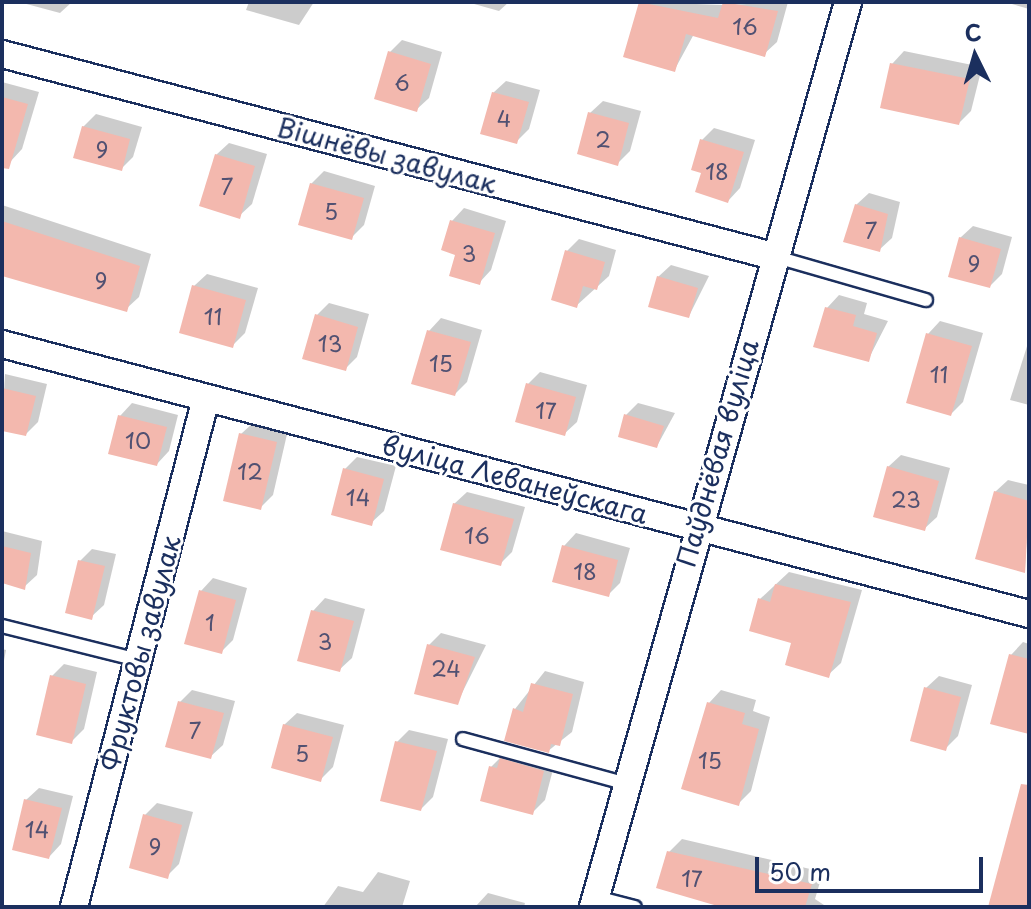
<!DOCTYPE html>
<meta charset="utf-8">
<style>
body{margin:0}
#map{position:relative;width:1031px;height:909px;overflow:hidden;background:#fff;font-family:"Playpen Sans",sans-serif}
div>[style]{position:absolute}
.shadow>*{inset:0;background:#0003}
.building>*{inset:0;background:#f3b8ae}
.roads{filter:drop-shadow(2px 0 #1b2f5e) drop-shadow(-2px 0 #1b2f5e) drop-shadow(0 2px #1b2f5e) drop-shadow(0 -2px #1b2f5e)}
.service>*{height:12px;margin:-6px;padding:0 6px;transform-origin:6px;border-radius:6px;background:#fff}
.minor>*{height:26px;margin:-13px;padding:0 13px;transform-origin:13px;border-radius:13px;background:#fff}
span{translate:-50% -50%;white-space:nowrap;text-align:center;line-height:1.15;-webkit-text-stroke:6px #fff;paint-order:stroke}
.number-label{font-size:22px;color:#515172}
.number-label span{-webkit-text-stroke-width:0}
.street-label{font-size:26px;color:#1b2f5e}
.frame{position:absolute;inset:0;border:4px solid #1b2f5e;pointer-events:none}
.north{position:absolute;left:935px;top:16px;width:80px;height:80px;-webkit-text-stroke:6px #fff;paint-order:stroke;rotate:355deg;font-size:22px;font-weight:700;line-height:32px;text-align:center;color:#1b2f5e}
.north::after{content:'';display:block;margin:auto;width:28px;height:36px;background:#1b2f5e;clip-path:polygon(50% 0,100% 100%,50% 72%,0 100%)}
.scale{position:absolute;left:755px;top:857px;width:228px;height:36px;box-sizing:border-box;border:4px solid #1b2f5e;border-top:0;padding-left:10px;font-size:24px;line-height:28px;white-space:nowrap;color:#1b2f5e;-webkit-text-stroke:6px #fff;paint-order:stroke}
</style>
<div id="map">
<div class="shadow">
<div style="clip-path:polygon(19px 2px,72px 2px,60px 13px)"></div>
<div style="clip-path:polygon(249px 2px,314px 2px,299px 25px,246px 10px)"></div>
<div style="clip-path:polygon(467px 2px,509px 2px,499px 11px)"></div>
<div style="clip-path:polygon(641px 2px,724px 5px,788px 2px,777px 42px,764px 54px,694px 34px,675px 69px,626px 55px)"></div>
<div style="clip-path:polygon(1005px 2px,1029px 2px,1029px 9px)"></div>
<div style="clip-path:polygon(402px 40px,442px 52px,429px 98px,416px 110px,390px 52px)"></div>
<div style="clip-path:polygon(904px 51px,982px 67px,971px 111px,959px 123px,892px 64px)"></div>
<div style="clip-path:polygon(506px 81px,540px 90px,529px 129px,517px 141px,493px 93px)"></div>
<div style="clip-path:polygon(2px 82px,39px 92px,22px 149px,10px 162px,2px 160px)"></div>
<div style="clip-path:polygon(603px 101px,641px 111px,630px 151px,617px 164px,590px 113px)"></div>
<div style="clip-path:polygon(96px 114px,142px 127px,133px 157px,121px 169px,83px 127px)"></div>
<div style="clip-path:polygon(714px 128px,755px 140px,740px 188px,728px 201px,704px 171px,702px 140px)"></div>
<div style="clip-path:polygon(229px 143px,267px 154px,252px 204px,239px 216px,216px 155px)"></div>
<div style="clip-path:polygon(324px 171px,375px 186px,364px 225px,351px 238px,311px 184px)"></div>
<div style="clip-path:polygon(869px 193px,900px 202px,892px 238px,879px 250px,856px 205px)"></div>
<div style="clip-path:polygon(2px 205px,151px 254px,139px 297px,126px 309px,2px 274px)"></div>
<div style="clip-path:polygon(464px 208px,506px 221px,491px 270px,479px 283px,458px 254px,452px 221px)"></div>
<div style="clip-path:polygon(973px 226px,1012px 237px,1002px 274px,990px 286px,960px 238px)"></div>
<div style="clip-path:polygon(579px 239px,616px 250px,609px 276px,576px 306px,567px 251px)"></div>
<div style="clip-path:polygon(671px 265px,709px 276px,689px 316px,658px 277px)"></div>
<div style="clip-path:polygon(207px 274px,258px 288px,245px 333px,232px 346px,194px 286px)"></div>
<div style="clip-path:polygon(839px 295px,867px 303px,864px 314px,888px 321px,868px 360px,827px 308px)"></div>
<div style="clip-path:polygon(329px 303px,369px 314px,357px 357px,345px 369px,317px 315px)"></div>
<div style="clip-path:polygon(441px 318px,482px 330px,467px 382px,455px 394px,429px 331px)"></div>
<div style="clip-path:polygon(940px 321px,983px 333px,963px 402px,951px 414px,928px 334px)"></div>
<div style="clip-path:polygon(1029px 340px,1029px 405px,1010px 400px)"></div>
<div style="clip-path:polygon(540px 372px,587px 385px,577px 422px,564px 434px,528px 384px)"></div>
<div style="clip-path:polygon(5px 374px,47px 384px,38px 422px,26px 434px,2px 429px)"></div>
<div style="clip-path:polygon(132px 403px,178px 415px,169px 451px,157px 464px,120px 416px)"></div>
<div style="clip-path:polygon(638px 403px,675px 413px,657px 446px,626px 415px)"></div>
<div style="clip-path:polygon(254px 422px,288px 430px,273px 495px,260px 508px,241px 434px)"></div>
<div style="clip-path:polygon(901px 455px,950px 468px,937px 517px,924px 529px,888px 467px)"></div>
<div style="clip-path:polygon(357px 457px,396px 466px,384px 511px,371px 523px,345px 469px)"></div>
<div style="clip-path:polygon(1008px 480px,1029px 485px,1025px 571px,995px 492px)"></div>
<div style="clip-path:polygon(467px 492px,525px 507px,512px 552px,500px 564px,454px 504px)"></div>
<div style="clip-path:polygon(2px 531px,42px 541px,37px 575px,24px 587px,2px 580px)"></div>
<div style="clip-path:polygon(576px 533px,630px 548px,620px 583px,608px 595px,564px 546px)"></div>
<div style="clip-path:polygon(92px 549px,116px 554px,104px 605px,91px 617px,80px 561px)"></div>
<div style="clip-path:polygon(789px 572px,862px 590px,841px 663px,828px 675px,760px 599px)"></div>
<div style="clip-path:polygon(213px 578px,247px 588px,233px 640px,221px 652px,201px 591px)"></div>
<div style="clip-path:polygon(325px 598px,365px 609px,352px 658px,339px 670px,313px 611px)"></div>
<div style="clip-path:polygon(441px 633px,486px 645px,457px 703px,429px 645px)"></div>
<div style="clip-path:polygon(1023px 642px,1029px 644px,1029px 732px,1011px 655px)"></div>
<div style="clip-path:polygon(2px 649px,6px 650px,2px 671px)"></div>
<div style="clip-path:polygon(64px 664px,97px 672px,84px 729px,71px 742px,52px 676px)"></div>
<div style="clip-path:polygon(545px 671px,584px 682px,572px 732px,548px 751px,515px 709px)"></div>
<div style="clip-path:polygon(939px 676px,972px 685px,958px 736px,946px 748px,926px 688px)"></div>
<div style="clip-path:polygon(192px 690px,235px 701px,223px 745px,210px 757px,180px 702px)"></div>
<div style="clip-path:polygon(721px 690px,756px 700px,753px 711px,770px 717px,751px 791px,738px 804px,709px 703px)"></div>
<div style="clip-path:polygon(297px 713px,344px 725px,333px 767px,320px 780px,284px 725px)"></div>
<div style="clip-path:polygon(409px 730px,448px 739px,433px 797px,421px 809px,397px 742px)"></div>
<div style="clip-path:polygon(503px 755px,556px 758px,545px 800px,532px 813px,491px 767px)"></div>
<div style="clip-path:polygon(39px 788px,73px 796px,61px 844px,49px 857px,26px 800px)"></div>
<div style="clip-path:polygon(157px 803px,193px 812px,179px 864px,167px 876px,145px 815px)"></div>
<div style="clip-path:polygon(682px 839px,823px 872px,815px 899px,827px 907px,728px 907px,669px 852px)"></div>
<div style="clip-path:polygon(378px 872px,410px 881px,402px 907px,323px 907px,338px 886px,363px 892px)"></div>
<div style="clip-path:polygon(488px 893px,525px 903px,524px 907px,475px 907px)"></div>
</div>
<div class="building">
<div style="clip-path:polygon(639px 2px,718px 18px,723px 2px,778px 11px,765px 57px,686px 34px,675px 72px,623px 57px)"></div>
<div style="clip-path:polygon(388px 51px,431px 64px,417px 112px,374px 99px)"></div>
<div style="clip-path:polygon(890px 63px,970px 79px,959px 125px,880px 108px)"></div>
<div style="clip-path:polygon(492px 92px,529px 102px,517px 144px,480px 134px)"></div>
<div style="clip-path:polygon(2px 97px,28px 104px,9px 169px,2px 168px)"></div>
<div style="clip-path:polygon(588px 112px,629px 123px,618px 166px,577px 154px)"></div>
<div style="clip-path:polygon(82px 126px,130px 139px,122px 171px,73px 158px)"></div>
<div style="clip-path:polygon(700px 139px,744px 152px,728px 203px,695px 192px,701px 173px,691px 170px)"></div>
<div style="clip-path:polygon(215px 154px,255px 166px,240px 219px,199px 206px)"></div>
<div style="clip-path:polygon(310px 183px,364px 198px,352px 240px,298px 225px)"></div>
<div style="clip-path:polygon(855px 204px,888px 214px,880px 252px,843px 242px)"></div>
<div style="clip-path:polygon(450px 220px,495px 233px,480px 285px,449px 276px,455px 255px,441px 250px)"></div>
<div style="clip-path:polygon(2px 221px,140px 266px,127px 312px,2px 276px)"></div>
<div style="clip-path:polygon(959px 237px,1001px 249px,990px 288px,948px 277px)"></div>
<div style="clip-path:polygon(565px 250px,605px 262px,597px 290px,583px 286px,577px 308px,551px 300px)"></div>
<div style="clip-path:polygon(657px 276px,698px 288px,689px 318px,648px 307px)"></div>
<div style="clip-path:polygon(192px 285px,246px 300px,233px 348px,179px 333px)"></div>
<div style="clip-path:polygon(825px 307px,856px 315px,853px 326px,877px 333px,869px 362px,813px 347px)"></div>
<div style="clip-path:polygon(315px 314px,358px 327px,346px 371px,302px 359px)"></div>
<div style="clip-path:polygon(427px 330px,471px 342px,455px 396px,411px 384px)"></div>
<div style="clip-path:polygon(926px 333px,972px 346px,951px 416px,906px 403px)"></div>
<div style="clip-path:polygon(526px 383px,576px 397px,565px 436px,515px 422px)"></div>
<div style="clip-path:polygon(2px 388px,36px 396px,26px 436px,2px 431px)"></div>
<div style="clip-path:polygon(624px 414px,664px 426px,657px 448px,618px 437px)"></div>
<div style="clip-path:polygon(118px 415px,167px 427px,157px 466px,108px 454px)"></div>
<div style="clip-path:polygon(239px 433px,277px 442px,261px 510px,223px 501px)"></div>
<div style="clip-path:polygon(887px 466px,939px 481px,925px 531px,873px 517px)"></div>
<div style="clip-path:polygon(343px 468px,384px 479px,372px 526px,331px 515px)"></div>
<div style="clip-path:polygon(994px 491px,1029px 501px,1025px 573px,975px 559px)"></div>
<div style="clip-path:polygon(453px 503px,514px 519px,501px 566px,440px 550px)"></div>
<div style="clip-path:polygon(562px 545px,618px 560px,609px 597px,552px 582px)"></div>
<div style="clip-path:polygon(2px 546px,31px 553px,25px 590px,2px 583px)"></div>
<div style="clip-path:polygon(78px 560px,105px 566px,92px 620px,65px 613px)"></div>
<div style="clip-path:polygon(775px 584px,851px 602px,829px 678px,785px 665px,791px 643px,749px 631px,758px 598px,770px 602px)"></div>
<div style="clip-path:polygon(199px 590px,236px 600px,222px 654px,184px 644px)"></div>
<div style="clip-path:polygon(311px 610px,354px 621px,340px 672px,297px 661px)"></div>
<div style="clip-path:polygon(427px 644px,475px 657px,458px 705px,414px 694px)"></div>
<div style="clip-path:polygon(1009px 654px,1029px 659px,1029px 734px,990px 724px)"></div>
<div style="clip-path:polygon(50px 675px,86px 684px,72px 744px,36px 735px)"></div>
<div style="clip-path:polygon(531px 683px,573px 694px,560px 746px,551px 744px,549px 753px,504px 741px,513px 708px,523px 712px)"></div>
<div style="clip-path:polygon(924px 687px,961px 697px,946px 751px,910px 741px)"></div>
<div style="clip-path:polygon(178px 701px,224px 713px,211px 759px,165px 747px)"></div>
<div style="clip-path:polygon(707px 702px,745px 713px,742px 724px,759px 729px,739px 806px,681px 789px)"></div>
<div style="clip-path:polygon(283px 724px,333px 737px,321px 782px,271px 768px)"></div>
<div style="clip-path:polygon(395px 741px,437px 751px,421px 811px,380px 801px)"></div>
<div style="clip-path:polygon(500px 758px,544px 771px,533px 815px,480px 801px,489px 766px,497px 768px)"></div>
<div style="clip-path:polygon(1021px 784px,1029px 785px,1029px 907px,988px 907px)"></div>
<div style="clip-path:polygon(24px 799px,62px 808px,49px 859px,12px 850px)"></div>
<div style="clip-path:polygon(143px 814px,182px 825px,168px 879px,129px 868px)"></div>
<div style="clip-path:polygon(667px 851px,812px 884px,805px 907px,721px 907px,656px 888px)"></div>
</div>
<div class="roads">
<div class="service">
<div style="left:776px;top:257px;width:156px;rotate:16deg"></div>
<div style="left:2px;top:626px;width:140px;rotate:14deg"></div>
<div style="left:463px;top:739px;width:170px;rotate:15.3deg"></div>
<div style="left:596px;top:897px;width:40px;rotate:14.4deg"></div>
</div>
<div class="minor">
<div style="left:2px;top:54px;width:797px;rotate:14.68deg"></div>
<div style="left:2px;top:344px;width:1062px;rotate:14.73deg"></div>
<div style="left:74px;top:907px;width:526px;rotate:-75.46deg"></div>
<div style="left:593px;top:907px;width:940px;rotate:-74.26deg"></div>
</div>
</div>
<div class="number-label">
<span style="left:745px;top:26px">16</span>
<span style="left:402px;top:82px">6</span>
<span style="left:504px;top:118px">4</span>
<span style="left:603px;top:139px">2</span>
<span style="left:102px;top:149px">9</span>
<span style="left:717px;top:171px">18</span>
<span style="left:227px;top:186px">7</span>
<span style="left:331px;top:211px">5</span>
<span style="left:871px;top:230px">7</span>
<span style="left:469px;top:253px">3</span>
<span style="left:974px;top:263px">9</span>
<span style="left:101px;top:280px">9</span>
<span style="left:213px;top:316px">11</span>
<span style="left:330px;top:343px">13</span>
<span style="left:441px;top:363px">15</span>
<span style="left:939px;top:374px">11</span>
<span style="left:546px;top:410px">17</span>
<span style="left:138px;top:440px">10</span>
<span style="left:250px;top:471px">12</span>
<span style="left:358px;top:497px">14</span>
<span style="left:906px;top:499px">23</span>
<span style="left:477px;top:535px">16</span>
<span style="left:585px;top:571px">18</span>
<span style="left:210px;top:622px">1</span>
<span style="left:325px;top:641px">3</span>
<span style="left:446px;top:668px">24</span>
<span style="left:195px;top:730px">7</span>
<span style="left:302px;top:753px">5</span>
<span style="left:710px;top:760px">15</span>
<span style="left:37px;top:829px">14</span>
<span style="left:155px;top:846px">9</span>
<span style="left:692px;top:878px">17</span>
</div>
<div class="street-label">
<span style="left:387px;top:155px;rotate:15deg">Вішнёвы завулак</span>
<span style="left:717px;top:453px;rotate:-74deg">Паўднёвая вуліца</span>
<span style="left:515px;top:479px;rotate:15deg">вуліца Леванеўскага</span>
<span style="left:140px;top:653px;rotate:-75deg">Фруктовы завулак</span>
</div>
<div class="frame"></div>
<div class="north">С</div>
<div class="scale">50 m</div>
</div>
